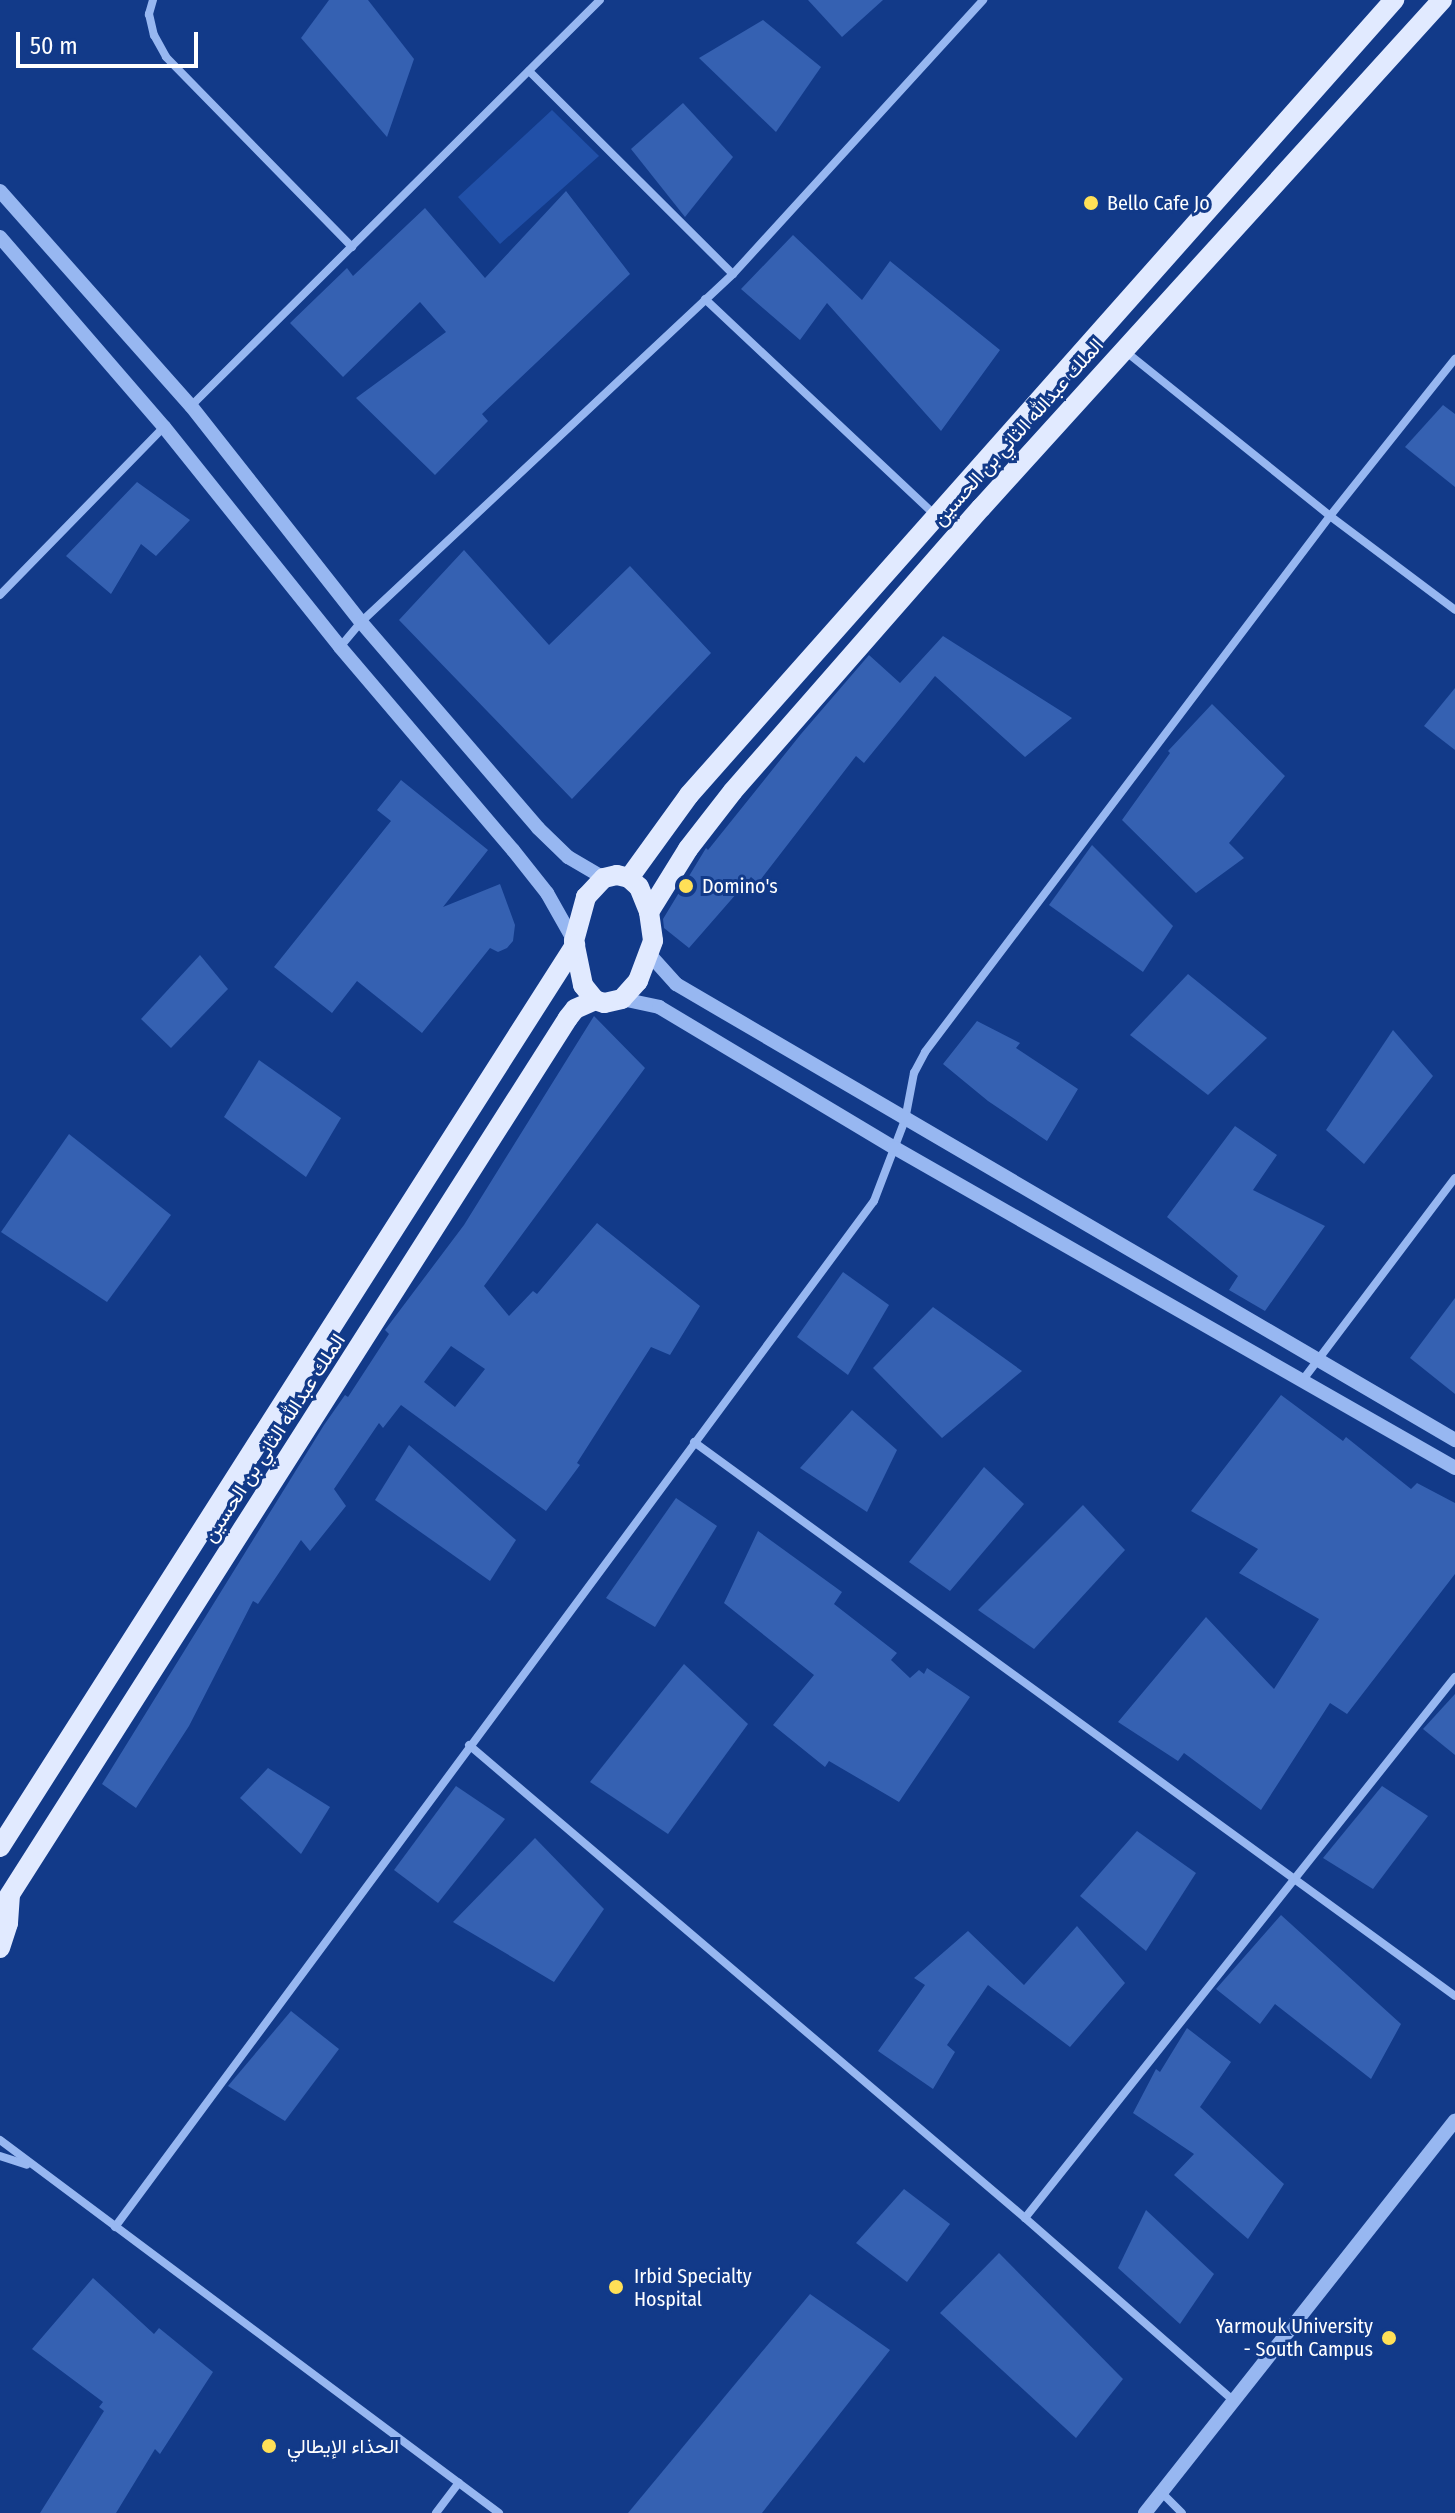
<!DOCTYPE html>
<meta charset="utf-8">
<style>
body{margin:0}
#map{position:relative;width:1455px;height:2513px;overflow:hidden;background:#123a89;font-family:"Fira Sans Condensed",Vazirmatn,sans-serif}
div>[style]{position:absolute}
.green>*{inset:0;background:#2150a8}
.building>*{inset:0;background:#3561b2}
.minor>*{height:8px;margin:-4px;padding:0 4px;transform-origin:4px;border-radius:4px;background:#97b7f1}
.tertiary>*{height:14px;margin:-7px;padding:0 7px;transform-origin:7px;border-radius:7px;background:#97b7f1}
.primary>*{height:20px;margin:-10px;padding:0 10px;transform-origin:10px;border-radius:10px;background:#e1eaff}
.dots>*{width:22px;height:22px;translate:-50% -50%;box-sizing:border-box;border:4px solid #123a89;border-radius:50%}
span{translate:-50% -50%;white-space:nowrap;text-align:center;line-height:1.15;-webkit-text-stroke:6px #123a89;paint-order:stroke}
.poi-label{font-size:20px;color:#fff}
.left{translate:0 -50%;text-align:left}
.right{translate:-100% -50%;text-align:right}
.street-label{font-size:20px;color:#fff}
.scale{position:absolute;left:16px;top:32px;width:182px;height:36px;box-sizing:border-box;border:4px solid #fff;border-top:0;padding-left:10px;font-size:24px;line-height:28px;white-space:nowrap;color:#fff;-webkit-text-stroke:6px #123a89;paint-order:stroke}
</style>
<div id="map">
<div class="green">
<div style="clip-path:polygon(552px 110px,599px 156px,500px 244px,458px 197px)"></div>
</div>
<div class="building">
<div style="clip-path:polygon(329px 0,368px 0,414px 59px,387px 137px,301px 38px)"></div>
<div style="clip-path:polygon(808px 0,883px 0,842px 37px)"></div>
<div style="clip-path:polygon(763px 20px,821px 67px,776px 132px,699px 58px)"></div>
<div style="clip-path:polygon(683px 103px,733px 157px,685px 217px,631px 149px)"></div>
<div style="clip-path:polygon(566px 191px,630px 274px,482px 414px,488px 421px,435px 475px,356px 398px,446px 332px,420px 302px,343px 377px,290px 323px,347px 268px,353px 276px,425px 208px,485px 278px)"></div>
<div style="clip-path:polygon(793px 235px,862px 300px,890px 261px,1000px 350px,941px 431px,827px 303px,800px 340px,741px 289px)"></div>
<div style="clip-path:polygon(1443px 405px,1455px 414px,1455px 487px,1405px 447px)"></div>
<div style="clip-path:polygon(137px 482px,190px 520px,156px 556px,141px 544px,111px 594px,66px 556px)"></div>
<div style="clip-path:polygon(464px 550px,549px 645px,630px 566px,711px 653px,572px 799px,399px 620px)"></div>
<div style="clip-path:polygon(943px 636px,1072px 718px,1025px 757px,935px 676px,864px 763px,856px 756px,758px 883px,751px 877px,689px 948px,664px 928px,663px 919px,706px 848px,708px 850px,801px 734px,869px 655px,900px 683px)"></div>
<div style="clip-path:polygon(1455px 688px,1455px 750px,1424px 726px)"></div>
<div style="clip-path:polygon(1212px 704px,1285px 776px,1229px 843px,1244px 858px,1196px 893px,1122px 820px,1170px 753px,1168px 751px)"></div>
<div style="clip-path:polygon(401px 780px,488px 850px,443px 907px,500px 884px,515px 925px,513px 941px,507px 948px,498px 952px,490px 948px,422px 1033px,357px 981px,332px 1013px,274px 967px,391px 821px,377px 810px)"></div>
<div style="clip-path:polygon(1092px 845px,1173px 926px,1143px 972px,1049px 905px)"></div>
<div style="clip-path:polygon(200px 955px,228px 989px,171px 1048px,141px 1019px)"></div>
<div style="clip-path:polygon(1188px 974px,1267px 1038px,1208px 1095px,1130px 1035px)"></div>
<div style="clip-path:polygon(evenodd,594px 1016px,645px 1068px,484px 1286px,509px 1316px,533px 1291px,537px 1294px,597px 1223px,700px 1306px,670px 1355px,651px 1347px,577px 1463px,580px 1465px,546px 1511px,401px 1405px,383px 1428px,379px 1423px,334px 1489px,346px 1506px,310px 1551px,301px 1540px,258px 1604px,253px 1601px,189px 1726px,136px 1808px,102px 1784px,324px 1425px,345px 1395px,348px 1397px,389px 1334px,385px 1330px,464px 1225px,594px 1016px,451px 1346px,485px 1369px,455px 1407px,424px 1382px,451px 1346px)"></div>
<div style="clip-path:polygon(977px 1021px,1020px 1043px,1016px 1048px,1078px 1089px,1047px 1141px,988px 1101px,943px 1064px)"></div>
<div style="clip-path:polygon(1393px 1030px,1433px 1076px,1364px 1164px,1326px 1130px)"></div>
<div style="clip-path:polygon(259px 1060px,341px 1118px,306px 1177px,224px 1117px)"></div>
<div style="clip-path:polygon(1235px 1126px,1277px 1155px,1253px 1190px,1325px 1226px,1265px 1311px,1229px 1290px,1238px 1276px,1167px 1217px)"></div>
<div style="clip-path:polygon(69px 1134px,171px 1215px,107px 1302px,1px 1232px)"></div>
<div style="clip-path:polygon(843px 1272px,889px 1305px,848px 1375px,797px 1337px)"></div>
<div style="clip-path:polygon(1455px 1298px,1455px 1394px,1410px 1358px)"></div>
<div style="clip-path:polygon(933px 1307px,1022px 1371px,942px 1438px,873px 1368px)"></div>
<div style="clip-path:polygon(1281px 1395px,1343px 1441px,1346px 1437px,1411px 1489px,1417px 1483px,1455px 1503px,1455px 1574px,1347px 1714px,1330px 1703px,1261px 1810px,1184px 1753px,1178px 1761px,1118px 1722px,1206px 1617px,1274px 1689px,1319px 1619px,1239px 1573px,1258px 1549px,1191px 1511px)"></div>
<div style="clip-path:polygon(852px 1410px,897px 1450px,867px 1512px,800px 1468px)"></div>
<div style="clip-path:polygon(409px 1445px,516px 1540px,490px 1581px,375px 1500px)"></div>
<div style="clip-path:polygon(984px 1467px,1024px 1504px,950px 1591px,909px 1562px)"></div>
<div style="clip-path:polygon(676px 1498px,717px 1526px,655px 1627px,606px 1598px)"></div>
<div style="clip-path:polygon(1083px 1505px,1125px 1550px,1034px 1649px,978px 1610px)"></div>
<div style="clip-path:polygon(758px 1531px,842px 1592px,834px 1604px,897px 1653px,891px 1660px,910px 1678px,919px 1670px,924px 1674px,927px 1668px,970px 1697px,899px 1802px,829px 1761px,825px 1767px,773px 1725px,814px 1675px,724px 1603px)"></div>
<div style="clip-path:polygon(684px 1664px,748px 1724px,668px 1834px,590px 1782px)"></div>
<div style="clip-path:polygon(1455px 1694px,1455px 1755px,1423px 1729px)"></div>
<div style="clip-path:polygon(268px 1768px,330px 1807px,301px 1854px,240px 1798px)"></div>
<div style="clip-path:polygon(456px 1786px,505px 1819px,438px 1903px,394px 1870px)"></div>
<div style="clip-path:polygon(1382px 1786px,1428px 1816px,1373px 1889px,1323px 1858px)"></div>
<div style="clip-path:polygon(1137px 1831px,1196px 1873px,1146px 1951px,1080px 1896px)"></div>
<div style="clip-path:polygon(535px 1838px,604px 1909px,554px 1982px,453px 1922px)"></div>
<div style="clip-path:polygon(1281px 1915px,1401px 2024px,1371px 2079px,1275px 2004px,1260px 2024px,1216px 1989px)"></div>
<div style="clip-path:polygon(1077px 1926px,1125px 1983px,1070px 2047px,988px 1985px,947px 2045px,955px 2052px,933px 2089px,878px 2051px,925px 1985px,914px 1978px,968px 1931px,1024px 1985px)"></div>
<div style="clip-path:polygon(291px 2011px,339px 2049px,285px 2121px,228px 2086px)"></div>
<div style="clip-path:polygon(1187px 2028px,1231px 2062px,1200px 2107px,1284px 2184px,1248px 2239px,1174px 2175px,1194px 2154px,1133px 2113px,1156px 2069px,1160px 2072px)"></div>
<div style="clip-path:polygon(904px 2189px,950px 2224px,907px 2282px,856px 2243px)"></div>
<div style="clip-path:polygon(1146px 2210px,1214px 2274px,1180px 2324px,1118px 2268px)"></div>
<div style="clip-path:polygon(999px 2253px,1123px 2379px,1076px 2438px,940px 2313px)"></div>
<div style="clip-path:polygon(93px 2278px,154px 2334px,159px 2328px,213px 2372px,160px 2454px,155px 2449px,116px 2513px,40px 2513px,104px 2411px,99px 2407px,103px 2402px,32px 2349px)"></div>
<div style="clip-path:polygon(810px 2294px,890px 2350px,762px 2513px,628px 2513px)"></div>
</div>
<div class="minor">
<div style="left:153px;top:0;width:15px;rotate:106deg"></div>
<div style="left:149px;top:14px;width:22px;rotate:77deg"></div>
<div style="left:154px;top:35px;width:25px;rotate:61deg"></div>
<div style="left:166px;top:57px;width:266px;rotate:45.6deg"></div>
<div style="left:529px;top:71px;width:288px;rotate:44.9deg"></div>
<div style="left:705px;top:299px;width:316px;rotate:43.2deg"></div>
<div style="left:1125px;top:351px;width:263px;rotate:38.8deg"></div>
<div style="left:1330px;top:516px;width:156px;rotate:36.9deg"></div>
<div style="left:191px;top:406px;width:576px;rotate:-44.79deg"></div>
<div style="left:0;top:595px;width:235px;rotate:-45.7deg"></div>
<div style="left:340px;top:647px;width:33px;rotate:-50deg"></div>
<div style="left:361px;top:622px;width:509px;rotate:-43.09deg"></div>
<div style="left:733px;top:274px;width:371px;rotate:-47.6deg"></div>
<div style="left:1302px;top:1381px;width:254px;rotate:-53deg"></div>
<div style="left:694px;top:1442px;width:941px;rotate:36.05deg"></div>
<div style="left:469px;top:1745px;width:730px;rotate:40.39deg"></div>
<div style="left:1025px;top:2218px;width:275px;rotate:41.2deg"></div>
<div style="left:0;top:2140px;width:623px;rotate:36.78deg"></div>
<div style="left:0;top:2156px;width:28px;rotate:18deg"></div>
<div style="left:1025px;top:2218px;width:691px;rotate:-51.52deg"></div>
<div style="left:115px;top:2227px;width:1276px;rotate:-53.51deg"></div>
<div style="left:874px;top:1201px;width:87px;rotate:-69.1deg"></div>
<div style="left:905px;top:1120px;width:48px;rotate:-79.2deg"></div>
<div style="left:914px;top:1073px;width:24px;rotate:-62deg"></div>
<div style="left:925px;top:1052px;width:672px;rotate:-52.93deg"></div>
<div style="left:1330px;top:516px;width:201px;rotate:-51.5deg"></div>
<div style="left:1162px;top:2493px;width:28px;rotate:45deg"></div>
<div style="left:436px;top:2513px;width:38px;rotate:-53deg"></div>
</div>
<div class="tertiary">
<div style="left:0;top:191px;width:288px;rotate:48.4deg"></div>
<div style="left:191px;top:406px;width:275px;rotate:51.8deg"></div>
<div style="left:361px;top:622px;width:272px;rotate:49.3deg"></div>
<div style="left:538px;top:828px;width:42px;rotate:44deg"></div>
<div style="left:568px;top:857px;width:42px;rotate:30.3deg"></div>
<div style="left:0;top:237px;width:251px;rotate:49.2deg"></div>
<div style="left:164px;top:427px;width:282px;rotate:51.3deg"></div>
<div style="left:340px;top:647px;width:267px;rotate:49.6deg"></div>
<div style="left:513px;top:850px;width:55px;rotate:51.7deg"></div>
<div style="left:547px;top:893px;width:55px;rotate:60.6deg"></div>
<div style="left:650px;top:955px;width:39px;rotate:48deg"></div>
<div style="left:676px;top:984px;width:903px;rotate:30.34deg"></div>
<div style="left:622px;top:999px;width:38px;rotate:12deg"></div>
<div style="left:659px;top:1007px;width:275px;rotate:30.9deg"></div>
<div style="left:895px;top:1148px;width:645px;rotate:29.74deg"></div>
<div style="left:1145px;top:2513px;width:500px;rotate:-51.7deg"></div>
</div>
<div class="primary">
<div style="left:617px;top:875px;width:12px;rotate:14deg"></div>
<div style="left:629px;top:878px;width:13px;rotate:42deg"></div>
<div style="left:639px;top:887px;width:27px;rotate:68deg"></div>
<div style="left:649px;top:912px;width:29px;rotate:82deg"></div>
<div style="left:653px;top:941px;width:43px;rotate:110.6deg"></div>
<div style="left:638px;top:981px;width:24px;rotate:132deg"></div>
<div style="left:622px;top:999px;width:18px;rotate:167deg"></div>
<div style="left:604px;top:1003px;width:9px;rotate:-162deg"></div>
<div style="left:595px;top:1000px;width:19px;rotate:-129deg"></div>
<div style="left:583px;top:985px;width:45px;rotate:-101.6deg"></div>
<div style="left:574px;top:941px;width:46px;rotate:-74.7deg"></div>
<div style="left:586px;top:897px;width:26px;rotate:-47deg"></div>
<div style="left:604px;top:878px;width:13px;rotate:-13deg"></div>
<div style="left:629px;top:878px;width:102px;rotate:-54.1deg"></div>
<div style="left:689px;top:795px;width:1063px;rotate:-48.43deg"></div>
<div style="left:649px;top:912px;width:74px;rotate:-58.2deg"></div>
<div style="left:688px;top:849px;width:73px;rotate:-52.2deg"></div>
<div style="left:733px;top:791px;width:376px;rotate:-48.8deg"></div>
<div style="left:981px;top:508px;width:686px;rotate:-47.78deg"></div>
<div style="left:0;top:1847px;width:1070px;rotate:-57.48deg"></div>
<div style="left:0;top:1910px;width:1057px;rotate:-57.51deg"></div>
<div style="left:568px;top:1018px;width:11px;rotate:-52deg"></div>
<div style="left:575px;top:1009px;width:22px;rotate:-24deg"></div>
<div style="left:0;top:1948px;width:26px;rotate:-72deg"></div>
<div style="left:8px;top:1923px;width:26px;rotate:-86deg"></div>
</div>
<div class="dots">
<div style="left:1091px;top:203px;background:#ffe057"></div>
<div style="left:686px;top:886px;background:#ffe057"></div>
<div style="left:616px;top:2287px;background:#ffe057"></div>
<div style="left:1389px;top:2338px;background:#ffe057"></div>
<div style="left:269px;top:2446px;background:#ffe057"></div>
</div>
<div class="poi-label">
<span class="left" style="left:1107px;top:203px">Bello Cafe Jo</span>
<span class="left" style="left:702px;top:886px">Domino's</span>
<span class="left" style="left:634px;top:2288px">Irbid Specialty<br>Hospital</span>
<span class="right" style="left:1373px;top:2338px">Yarmouk University<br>- South Campus</span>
<span class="left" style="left:287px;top:2446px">الحذاء الإيطالي</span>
</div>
<div class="street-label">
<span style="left:1018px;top:432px;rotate:-48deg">الملك عبدالله الثاني بن الحسين</span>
<span style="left:274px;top:1438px;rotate:-57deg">الملك عبدالله الثاني بن الحسين</span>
</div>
<div class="scale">50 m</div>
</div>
